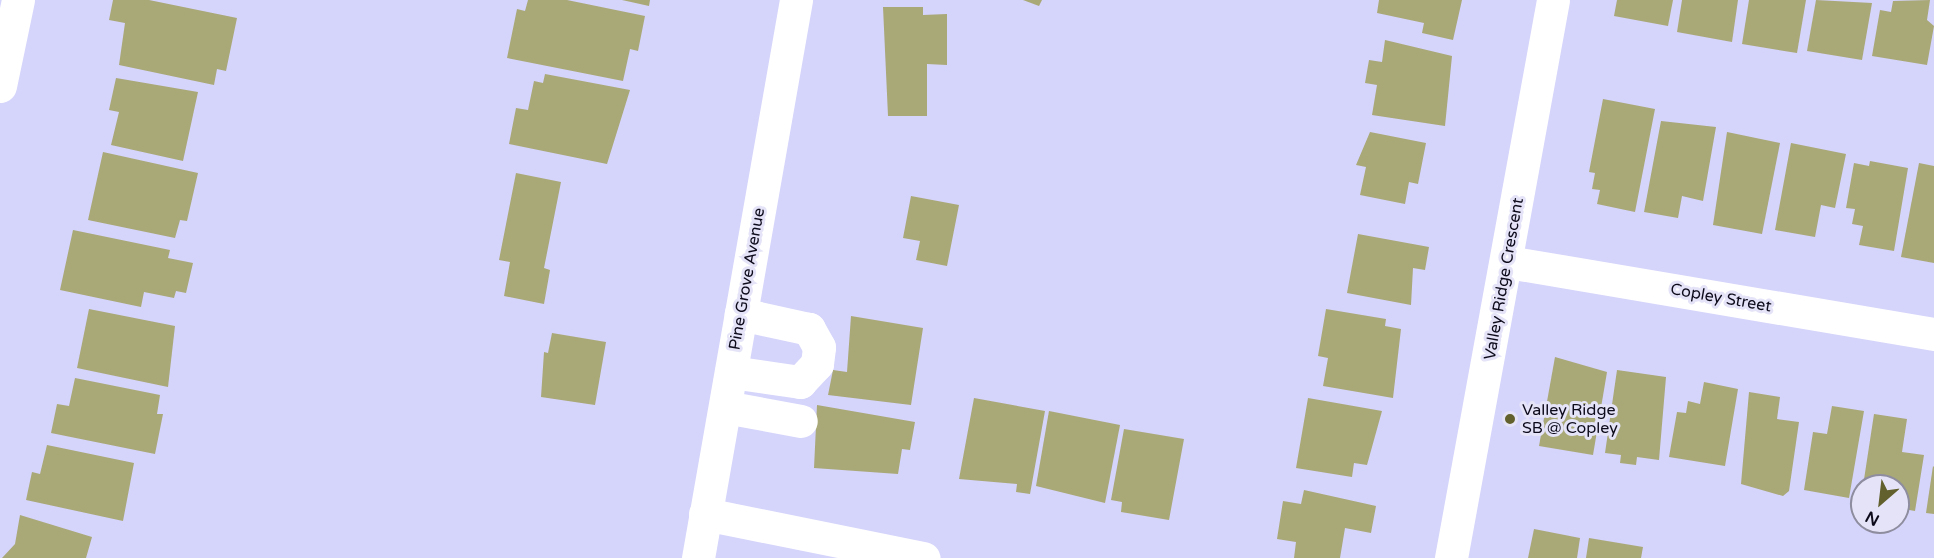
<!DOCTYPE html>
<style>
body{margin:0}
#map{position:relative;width:1934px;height:558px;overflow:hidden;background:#d5d4fb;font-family:"Varela Round",sans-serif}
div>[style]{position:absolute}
.building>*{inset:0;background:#a9a877}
.minor>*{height:33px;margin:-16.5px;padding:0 16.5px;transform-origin:16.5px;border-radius:16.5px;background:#fff}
.dots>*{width:16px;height:16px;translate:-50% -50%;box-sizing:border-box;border:3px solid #e4e3f7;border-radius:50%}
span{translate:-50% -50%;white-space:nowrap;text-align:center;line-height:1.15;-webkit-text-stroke:6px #e4e3f7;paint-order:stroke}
.street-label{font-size:16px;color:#0d0b1b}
.poi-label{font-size:16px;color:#0d0b1b}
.left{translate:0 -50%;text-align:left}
.north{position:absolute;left:1850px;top:474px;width:60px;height:60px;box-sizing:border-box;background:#e4e3f7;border:2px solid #8e8d9f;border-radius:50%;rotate:208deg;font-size:16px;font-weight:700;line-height:24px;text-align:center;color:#0d0b1b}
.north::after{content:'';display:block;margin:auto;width:21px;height:27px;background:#62602d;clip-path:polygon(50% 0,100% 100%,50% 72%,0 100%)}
</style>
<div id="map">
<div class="building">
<div style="clip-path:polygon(113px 0,149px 0,237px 18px,226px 71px,217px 69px,214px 85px,119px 65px,125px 23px,109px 20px)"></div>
<div style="clip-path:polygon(528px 0,567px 0,645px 16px,638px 51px,630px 49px,623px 81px,507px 58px,517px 9px,525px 11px)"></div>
<div style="clip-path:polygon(622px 0,650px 0,649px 6px)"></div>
<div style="clip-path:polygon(1023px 0,1042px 0,1039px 6px)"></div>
<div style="clip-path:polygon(1379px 0,1462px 0,1453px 40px,1422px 33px,1424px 23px,1377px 13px)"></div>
<div style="clip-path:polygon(1617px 0,1673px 0,1668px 26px,1614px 16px)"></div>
<div style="clip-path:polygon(1682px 0,1738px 0,1732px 42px,1677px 32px)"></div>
<div style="clip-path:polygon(1749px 0,1806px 0,1797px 53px,1742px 44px)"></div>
<div style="clip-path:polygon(1816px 0,1872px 3px,1862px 60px,1807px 51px)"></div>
<div style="clip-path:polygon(1930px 0,1927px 20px,1934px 26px,1927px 65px,1872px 56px,1880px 10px,1891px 12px,1893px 1px)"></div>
<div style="clip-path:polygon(883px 7px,923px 7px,923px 15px,947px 14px,947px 65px,927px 64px,927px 116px,888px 116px)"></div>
<div style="clip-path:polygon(1385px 40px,1452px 56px,1445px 126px,1372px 115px,1377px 85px,1365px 83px,1369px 60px,1382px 62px)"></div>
<div style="clip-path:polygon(545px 74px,630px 90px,607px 164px,509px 144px,516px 108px,528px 110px,534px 81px,543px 83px)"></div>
<div style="clip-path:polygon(116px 78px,198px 92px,183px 161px,111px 145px,119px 112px,109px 110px)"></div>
<div style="clip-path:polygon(1603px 99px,1655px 109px,1635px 212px,1597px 204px,1600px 190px,1592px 189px,1595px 173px,1589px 172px)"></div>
<div style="clip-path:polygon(1661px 121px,1716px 127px,1703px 201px,1682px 196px,1678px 218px,1644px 212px)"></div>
<div style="clip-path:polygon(1370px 132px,1426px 143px,1418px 184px,1409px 182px,1405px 204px,1360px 195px,1366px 167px,1356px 165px)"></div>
<div style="clip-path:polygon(1727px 132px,1780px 143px,1762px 234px,1713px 225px)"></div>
<div style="clip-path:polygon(1791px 143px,1846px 154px,1835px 208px,1821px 205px,1815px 237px,1775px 230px)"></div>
<div style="clip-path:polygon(103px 152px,198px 173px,187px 221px,180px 220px,175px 238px,88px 220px)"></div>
<div style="clip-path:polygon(1870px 161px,1908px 168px,1894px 251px,1859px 245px,1863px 226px,1852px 224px,1855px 209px,1846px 208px,1854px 163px,1869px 166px)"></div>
<div style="clip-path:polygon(1919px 163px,1934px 166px,1934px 263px,1901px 257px)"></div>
<div style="clip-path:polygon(516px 173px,561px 182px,544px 268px,550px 270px,544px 304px,504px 296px,510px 262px,499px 260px)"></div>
<div style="clip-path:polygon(911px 196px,959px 205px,947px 266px,916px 260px,920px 241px,903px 238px)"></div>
<div style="clip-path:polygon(73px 230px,170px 250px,168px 258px,193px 263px,186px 293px,176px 291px,174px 298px,144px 292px,141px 307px,60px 290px)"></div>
<div style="clip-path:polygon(1358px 234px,1429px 247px,1425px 270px,1413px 268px,1411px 305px,1347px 293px)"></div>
<div style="clip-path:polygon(89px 309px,175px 326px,168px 387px,77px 368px)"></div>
<div style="clip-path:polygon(1326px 309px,1386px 319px,1385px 326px,1401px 329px,1393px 398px,1323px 386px,1328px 358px,1318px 356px)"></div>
<div style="clip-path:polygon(851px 316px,923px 328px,911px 405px,828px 395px,833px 370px,847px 372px)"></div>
<div style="clip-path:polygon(552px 333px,606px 342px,595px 405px,541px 397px,544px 352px,548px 353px)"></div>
<div style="clip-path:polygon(1555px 357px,1607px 372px,1593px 455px,1539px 446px)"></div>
<div style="clip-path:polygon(1617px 370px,1666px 377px,1659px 460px,1637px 457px,1636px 465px,1620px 463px,1621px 455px,1605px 453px)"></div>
<div style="clip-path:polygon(75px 378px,160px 395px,157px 414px,163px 414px,155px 454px,51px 433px,57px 404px,69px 406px)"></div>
<div style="clip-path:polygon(1704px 382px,1738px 389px,1725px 466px,1669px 457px,1677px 412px,1686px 413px,1688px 401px,1700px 404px)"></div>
<div style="clip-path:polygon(1749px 392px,1780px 397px,1777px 419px,1799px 422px,1789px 491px,1783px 496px,1741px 484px)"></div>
<div style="clip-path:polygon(974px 398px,1045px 411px,1030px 494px,1016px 492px,1017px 484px,959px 479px)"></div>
<div style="clip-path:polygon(1308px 398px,1382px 411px,1367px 465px,1354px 463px,1352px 477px,1296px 468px)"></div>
<div style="clip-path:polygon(817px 405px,915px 422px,910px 450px,902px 449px,898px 474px,814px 468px)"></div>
<div style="clip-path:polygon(1832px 406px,1864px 411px,1849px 498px,1804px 490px,1813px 432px,1827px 434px)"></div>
<div style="clip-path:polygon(1049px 411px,1120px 425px,1105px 503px,1036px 486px)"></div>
<div style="clip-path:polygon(1874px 414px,1907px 419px,1902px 452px,1924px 455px,1915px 511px,1898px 508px,1898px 486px,1863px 486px)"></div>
<div style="clip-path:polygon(1124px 429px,1184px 439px,1169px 520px,1121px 512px,1122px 502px,1111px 500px)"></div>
<div style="clip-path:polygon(47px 445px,134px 463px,123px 521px,26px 500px,32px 472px,40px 474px)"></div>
<div style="clip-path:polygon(1933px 466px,1934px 467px,1934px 514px,1926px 513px)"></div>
<div style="clip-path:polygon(1304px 490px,1376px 506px,1371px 533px,1345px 528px,1340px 558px,1294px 558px,1296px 542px,1277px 539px,1283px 501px,1301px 504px)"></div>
<div style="clip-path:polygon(20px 515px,92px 537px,86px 558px,2px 558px,15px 544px)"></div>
<div style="clip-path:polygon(1534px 529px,1580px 538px,1577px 558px,1528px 558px)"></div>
<div style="clip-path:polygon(1589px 538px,1643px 547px,1641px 558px,1586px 558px)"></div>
</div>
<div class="minor">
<div style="left:0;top:86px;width:88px;rotate:-78.2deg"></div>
<div style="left:1508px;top:262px;width:432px;rotate:9.6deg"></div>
<div style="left:731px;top:372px;width:70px;rotate:8.2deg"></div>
<div style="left:800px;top:382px;width:25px;rotate:-47deg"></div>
<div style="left:817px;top:364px;width:17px;rotate:-83deg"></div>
<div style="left:819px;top:347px;width:21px;rotate:-119deg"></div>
<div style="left:809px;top:329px;width:70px;rotate:-167.6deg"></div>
<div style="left:725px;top:407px;width:77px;rotate:10.4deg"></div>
<div style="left:705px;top:514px;width:223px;rotate:11.4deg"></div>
<div style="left:698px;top:558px;width:567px;rotate:-80.04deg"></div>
<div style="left:1451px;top:558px;width:567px;rotate:-79.64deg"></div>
</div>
<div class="dots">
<div style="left:1510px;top:419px;background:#62602d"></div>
</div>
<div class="street-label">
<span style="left:747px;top:279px;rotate:-80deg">Pine Grove Avenue</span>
<span style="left:1504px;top:279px;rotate:-80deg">Valley Ridge Crescent</span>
<span style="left:1721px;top:298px;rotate:10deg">Copley Street</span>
</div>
<div class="poi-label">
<span class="left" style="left:1522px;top:419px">Valley Ridge<br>SB @ Copley</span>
</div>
<div class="north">N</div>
</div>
